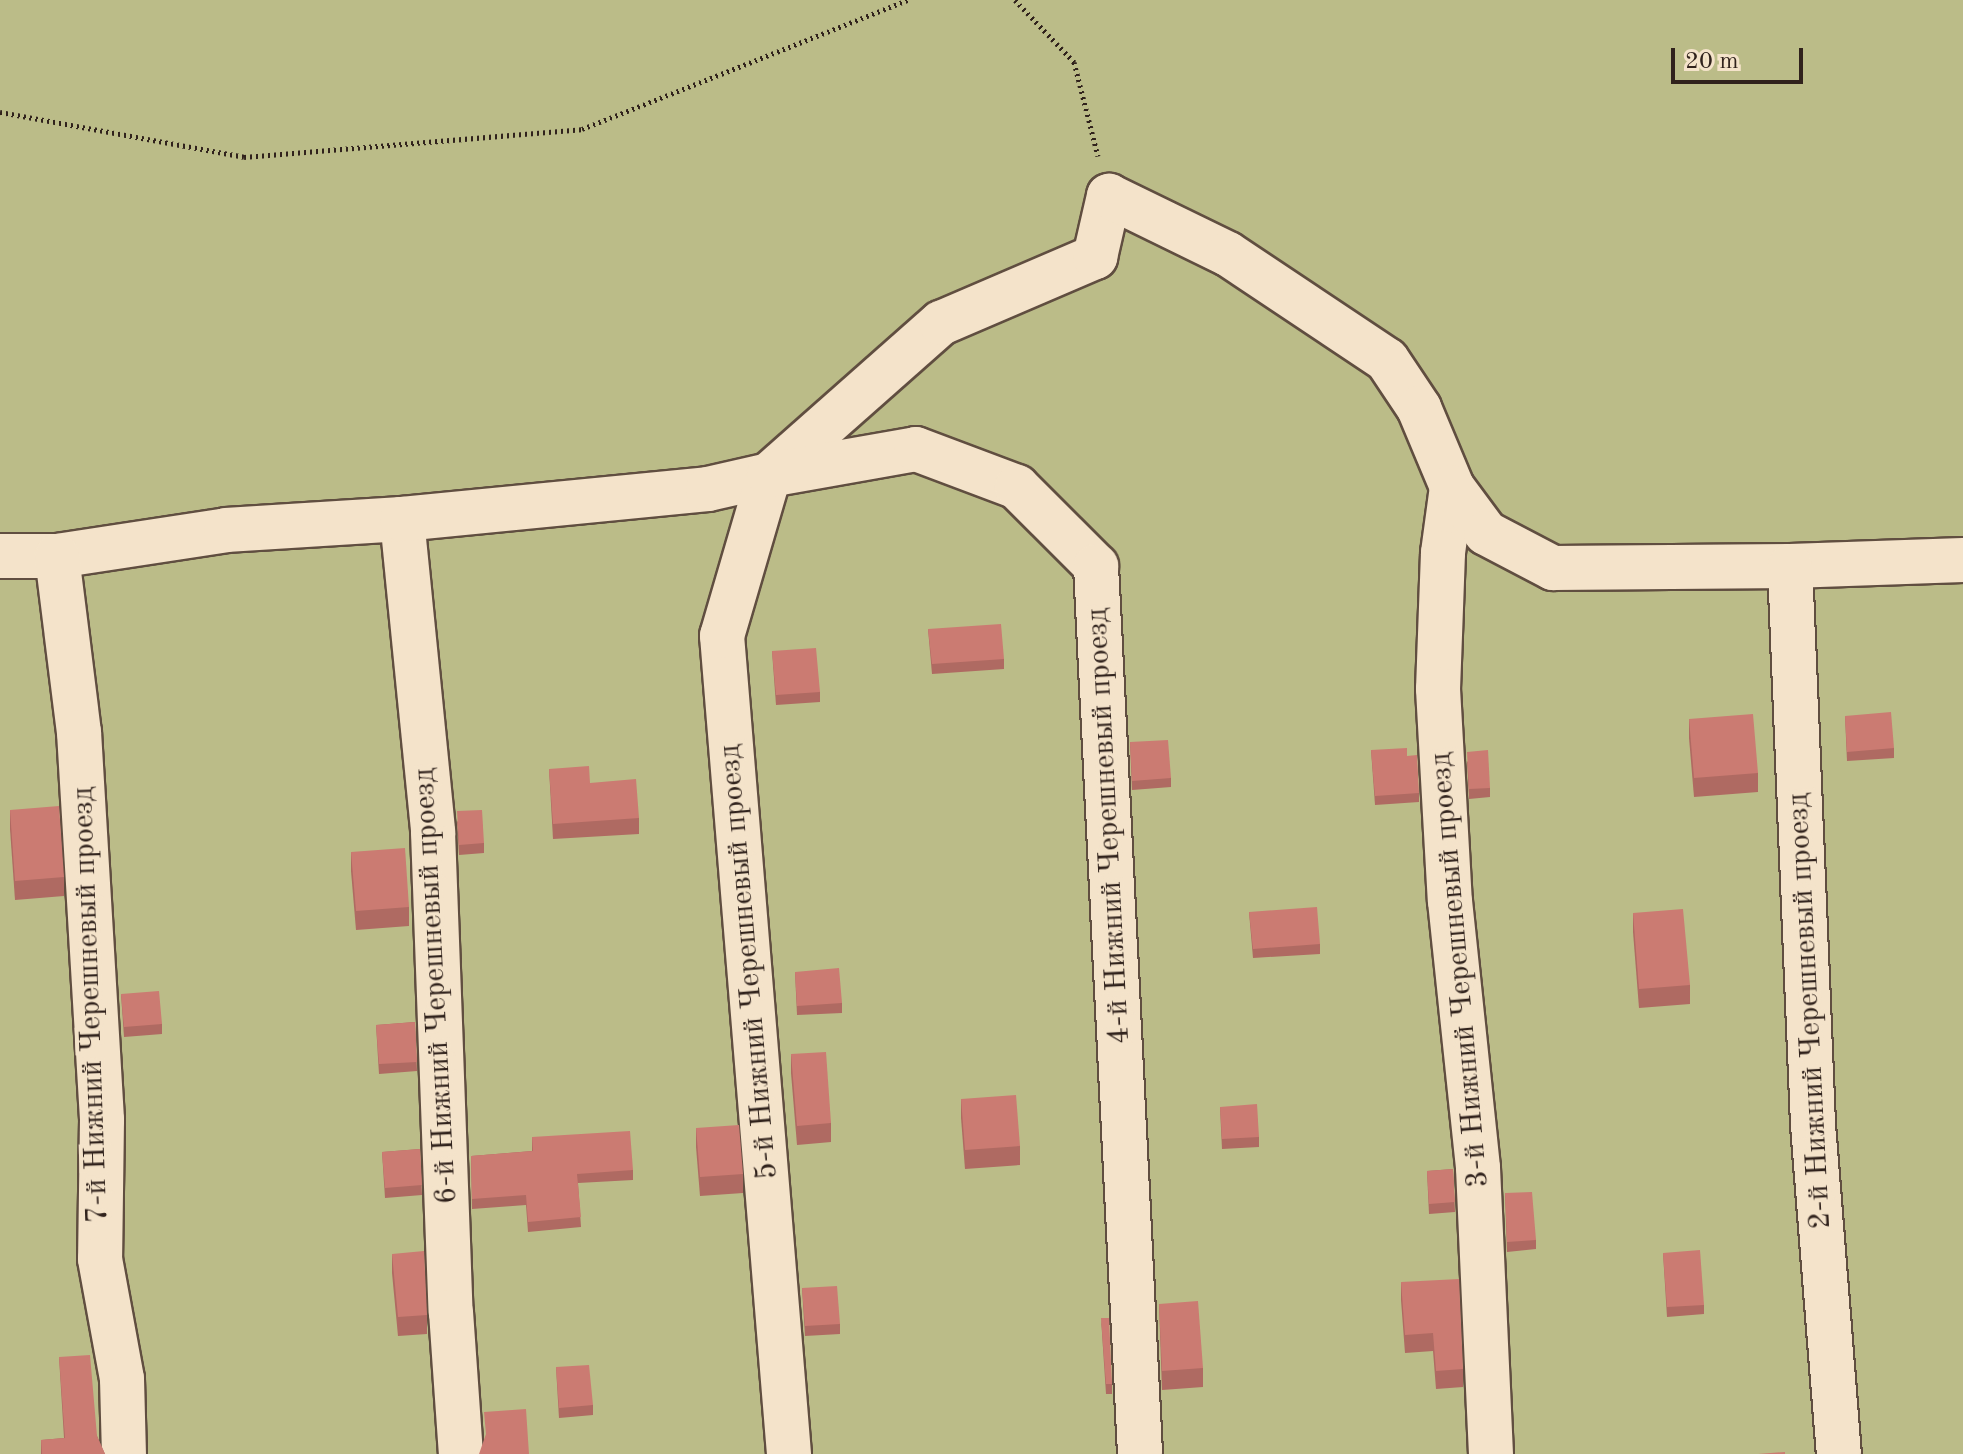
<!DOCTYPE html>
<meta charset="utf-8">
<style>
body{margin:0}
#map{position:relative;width:1963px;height:1454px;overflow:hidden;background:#eed4ae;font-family:"Old Standard TT",serif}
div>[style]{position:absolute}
.green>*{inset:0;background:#bbbc88}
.path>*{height:5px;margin-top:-2.5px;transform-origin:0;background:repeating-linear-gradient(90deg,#30221c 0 2px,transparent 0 6px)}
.roads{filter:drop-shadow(2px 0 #604e40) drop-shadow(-2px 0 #604e40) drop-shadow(0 2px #604e40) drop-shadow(0 -2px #604e40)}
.minor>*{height:44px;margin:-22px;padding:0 22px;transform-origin:22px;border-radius:22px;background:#f4e3ca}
.wall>*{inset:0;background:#af6a62}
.building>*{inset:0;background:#cb7b72}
span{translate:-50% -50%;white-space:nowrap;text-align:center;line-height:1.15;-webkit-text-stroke:8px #f4e3ca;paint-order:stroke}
.street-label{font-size:30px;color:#30221c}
.scale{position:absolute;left:1671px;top:48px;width:132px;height:36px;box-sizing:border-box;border:4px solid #30221c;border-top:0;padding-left:10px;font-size:24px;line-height:28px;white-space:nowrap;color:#30221c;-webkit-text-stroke:6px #f4e3ca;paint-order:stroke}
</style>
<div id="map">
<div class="green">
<div style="clip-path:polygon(0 0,1963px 0,1963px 1454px,0 1454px)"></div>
</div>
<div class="path">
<div style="left:1015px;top:0;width:86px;rotate:46.4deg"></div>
<div style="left:1074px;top:62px;width:97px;rotate:75.7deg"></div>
<div style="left:0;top:112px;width:248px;rotate:10.4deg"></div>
<div style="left:244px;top:157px;width:339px;rotate:-4.7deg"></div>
<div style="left:582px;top:129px;width:351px;rotate:-21.6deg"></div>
</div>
<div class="roads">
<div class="minor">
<div style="left:1452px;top:487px;width:67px;rotate:97.8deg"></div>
<div style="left:1443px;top:553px;width:136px;rotate:92.1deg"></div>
<div style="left:1438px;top:689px;width:212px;rotate:86.8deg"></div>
<div style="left:1450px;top:901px;width:268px;rotate:84deg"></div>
<div style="left:1478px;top:1168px;width:286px;rotate:87.4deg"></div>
<div style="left:402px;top:519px;width:315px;rotate:84.3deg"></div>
<div style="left:433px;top:832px;width:480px;rotate:87.9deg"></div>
<div style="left:451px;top:1312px;width:142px;rotate:86deg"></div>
<div style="left:0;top:556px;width:57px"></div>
<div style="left:57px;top:556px;width:171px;rotate:-8.7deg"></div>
<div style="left:226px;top:530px;width:176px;rotate:-3.6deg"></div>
<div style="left:402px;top:519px;width:307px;rotate:-5.6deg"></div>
<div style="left:708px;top:489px;width:63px;rotate:-12.9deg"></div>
<div style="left:769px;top:475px;width:230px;rotate:-41.5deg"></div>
<div style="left:941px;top:323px;width:168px;rotate:-23.2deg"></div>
<div style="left:1095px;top:257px;width:63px;rotate:-77.1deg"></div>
<div style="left:1109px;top:196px;width:132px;rotate:26deg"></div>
<div style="left:1228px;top:254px;width:191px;rotate:33.7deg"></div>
<div style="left:1387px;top:360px;width:58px;rotate:56.3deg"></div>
<div style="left:1419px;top:408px;width:86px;rotate:67.3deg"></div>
<div style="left:1452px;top:487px;width:57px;rotate:53.5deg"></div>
<div style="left:1486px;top:533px;width:76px;rotate:27.6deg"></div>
<div style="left:1553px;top:568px;width:237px;rotate:-0.5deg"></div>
<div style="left:1790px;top:566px;width:173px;rotate:-2deg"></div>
<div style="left:57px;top:556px;width:177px;rotate:82.9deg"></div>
<div style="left:79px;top:732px;width:389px;rotate:86.6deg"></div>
<div style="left:102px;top:1120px;width:139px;rotate:90.8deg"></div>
<div style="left:100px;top:1259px;width:122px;rotate:79.6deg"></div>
<div style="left:122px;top:1379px;width:75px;rotate:88.5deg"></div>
<div style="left:1790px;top:566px;width:559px;rotate:87.64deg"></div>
<div style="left:1813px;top:1125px;width:330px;rotate:85.5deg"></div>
<div style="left:789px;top:1454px;width:821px;rotate:-94.68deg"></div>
<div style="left:722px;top:636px;width:168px;rotate:-73.7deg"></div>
<div style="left:769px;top:475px;width:149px;rotate:-10deg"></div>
<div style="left:916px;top:449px;width:108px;rotate:20.6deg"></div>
<div style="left:1017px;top:487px;width:112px;rotate:45deg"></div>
<div style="left:1096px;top:566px;width:889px;rotate:87.16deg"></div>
</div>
</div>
<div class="wall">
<div style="clip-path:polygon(928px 629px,1004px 659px,1004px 669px,932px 674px)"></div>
<div style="clip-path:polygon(772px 651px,820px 692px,820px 702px,776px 705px)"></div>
<div style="clip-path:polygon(1845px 716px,1894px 748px,1894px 758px,1847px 761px)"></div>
<div style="clip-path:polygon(1689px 719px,1758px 773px,1758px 792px,1694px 797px,1689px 738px)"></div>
<div style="clip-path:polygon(1130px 742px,1171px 778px,1171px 787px,1132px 790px)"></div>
<div style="clip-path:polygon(1371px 750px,1407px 756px,1419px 793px,1419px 802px,1375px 805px)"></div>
<div style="clip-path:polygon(1467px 761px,1490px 788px,1490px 797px,1469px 799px)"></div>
<div style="clip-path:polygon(549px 769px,590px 783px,639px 818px,639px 834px,553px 839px)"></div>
<div style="clip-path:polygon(10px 810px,64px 877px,64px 896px,15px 900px,10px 829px)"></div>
<div style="clip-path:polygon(457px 821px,484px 843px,484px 853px,459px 855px)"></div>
<div style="clip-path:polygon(351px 852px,409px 907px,409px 926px,356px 930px,351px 871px)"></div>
<div style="clip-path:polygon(1249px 912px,1320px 944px,1320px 954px,1253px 958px)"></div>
<div style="clip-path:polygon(1633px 913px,1690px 985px,1690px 1004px,1639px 1008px,1633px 932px)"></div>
<div style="clip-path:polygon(795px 972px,842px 1003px,842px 1013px,797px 1015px)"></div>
<div style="clip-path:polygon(121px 994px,162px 1024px,162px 1034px,124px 1037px)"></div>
<div style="clip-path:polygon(415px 1022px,417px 1071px,379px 1074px,376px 1025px)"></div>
<div style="clip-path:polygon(791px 1054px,831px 1123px,831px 1142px,797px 1145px,791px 1073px)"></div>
<div style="clip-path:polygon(961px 1099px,1020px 1146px,1020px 1165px,965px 1169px,961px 1118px)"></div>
<div style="clip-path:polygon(1220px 1107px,1259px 1137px,1259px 1147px,1222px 1149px)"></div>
<div style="clip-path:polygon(696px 1128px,743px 1174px,743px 1193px,700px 1196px,696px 1147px)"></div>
<div style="clip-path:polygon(532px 1137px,633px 1170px,633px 1180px,578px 1183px,581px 1227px,528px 1232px,526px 1205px,472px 1209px,471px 1156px,532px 1151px)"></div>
<div style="clip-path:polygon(420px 1149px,422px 1195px,385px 1198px,382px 1152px)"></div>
<div style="clip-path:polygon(1453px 1169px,1455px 1212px,1429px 1214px,1427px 1171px)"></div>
<div style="clip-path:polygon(1505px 1193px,1536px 1240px,1536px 1249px,1507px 1252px)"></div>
<div style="clip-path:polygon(1663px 1253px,1704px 1305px,1704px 1314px,1667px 1317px)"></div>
<div style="clip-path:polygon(392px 1254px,427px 1315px,427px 1334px,398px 1336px,392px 1273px)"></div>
<div style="clip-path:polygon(1401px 1282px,1463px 1369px,1463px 1387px,1436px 1389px,1433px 1351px,1405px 1353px,1401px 1300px)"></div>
<div style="clip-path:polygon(802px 1288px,840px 1324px,840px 1334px,805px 1336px)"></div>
<div style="clip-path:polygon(1159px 1304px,1203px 1368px,1203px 1387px,1162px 1390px)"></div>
<div style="clip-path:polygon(1101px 1318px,1112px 1384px,1112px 1394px,1106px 1394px)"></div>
<div style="clip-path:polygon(59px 1357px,97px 1436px,105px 1454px,41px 1454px,41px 1440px,64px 1438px)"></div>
<div style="clip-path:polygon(556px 1367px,593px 1405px,593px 1415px,559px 1418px)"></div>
</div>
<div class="building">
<div style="clip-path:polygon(1001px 624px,1004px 659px,932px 664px,928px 629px)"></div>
<div style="clip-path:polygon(816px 648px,820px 692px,776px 695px,772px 651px)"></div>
<div style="clip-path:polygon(1891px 712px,1894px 748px,1847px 752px,1845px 716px)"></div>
<div style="clip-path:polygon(1753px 714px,1758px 773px,1694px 778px,1689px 719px)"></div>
<div style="clip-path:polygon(1168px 740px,1171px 778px,1132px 781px,1130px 742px)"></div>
<div style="clip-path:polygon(1407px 748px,1407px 756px,1417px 755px,1419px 793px,1375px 796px,1371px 750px)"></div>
<div style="clip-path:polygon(1488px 750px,1490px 788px,1469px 789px,1467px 752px)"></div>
<div style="clip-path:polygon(589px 766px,590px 783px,636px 779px,639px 818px,553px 824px,549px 769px)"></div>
<div style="clip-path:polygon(59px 806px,64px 877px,15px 881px,10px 810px)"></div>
<div style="clip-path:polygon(482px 810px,484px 843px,459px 845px,457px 811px)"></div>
<div style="clip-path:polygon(405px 848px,409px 907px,356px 911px,351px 852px)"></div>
<div style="clip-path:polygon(1317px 907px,1320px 944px,1253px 949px,1249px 912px)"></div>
<div style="clip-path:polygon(1683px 909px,1690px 985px,1639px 989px,1633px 913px)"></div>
<div style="clip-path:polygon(839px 968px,842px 1003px,797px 1006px,795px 972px)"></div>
<div style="clip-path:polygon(159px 991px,162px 1024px,124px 1027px,121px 994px)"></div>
<div style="clip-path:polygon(415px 1022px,417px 1062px,379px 1064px,376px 1025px)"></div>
<div style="clip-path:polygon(826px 1052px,831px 1123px,797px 1126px,791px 1054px)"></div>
<div style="clip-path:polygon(1016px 1095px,1020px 1146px,965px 1150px,961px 1099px)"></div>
<div style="clip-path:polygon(1257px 1104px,1259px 1137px,1222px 1139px,1220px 1107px)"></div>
<div style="clip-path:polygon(739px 1125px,743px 1174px,700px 1177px,696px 1128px)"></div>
<div style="clip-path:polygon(630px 1131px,633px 1170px,577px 1174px,581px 1217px,528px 1222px,526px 1195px,472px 1199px,471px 1156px,533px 1151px,532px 1137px)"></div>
<div style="clip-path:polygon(420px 1149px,422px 1185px,385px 1188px,382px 1152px)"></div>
<div style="clip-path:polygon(1453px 1169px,1455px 1202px,1429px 1204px,1427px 1171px)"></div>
<div style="clip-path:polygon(1532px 1192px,1536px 1240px,1507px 1242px,1505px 1193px)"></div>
<div style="clip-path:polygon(1700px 1250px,1704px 1305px,1667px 1307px,1663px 1253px)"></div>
<div style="clip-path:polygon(424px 1251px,427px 1315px,398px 1317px,392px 1254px)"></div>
<div style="clip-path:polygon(1459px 1279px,1463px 1369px,1436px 1371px,1433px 1333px,1405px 1335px,1401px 1282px)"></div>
<div style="clip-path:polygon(837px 1286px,840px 1324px,805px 1326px,802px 1288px)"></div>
<div style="clip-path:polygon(1198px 1301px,1203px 1368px,1162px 1371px,1159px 1304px)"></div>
<div style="clip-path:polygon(1101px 1318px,1109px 1318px,1112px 1384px,1106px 1384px)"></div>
<div style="clip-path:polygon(90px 1355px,97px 1436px,105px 1454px,42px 1454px,41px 1440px,65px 1438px,59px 1357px)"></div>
<div style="clip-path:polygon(589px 1365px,593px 1405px,559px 1408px,556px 1367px)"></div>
<div style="clip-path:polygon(526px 1409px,529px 1454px,479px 1454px,486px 1434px,484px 1412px)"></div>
<div style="clip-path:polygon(1785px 1452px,1785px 1454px,1758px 1454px)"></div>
</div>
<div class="street-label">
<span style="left:1109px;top:826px;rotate:-93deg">4-й Нижний Черешневый проезд</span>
<span style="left:749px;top:962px;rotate:-95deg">5-й Нижний Черешневый проезд</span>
<span style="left:1460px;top:970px;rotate:-95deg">3-й Нижний Черешневый проезд</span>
<span style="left:436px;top:986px;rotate:-93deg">6-й Нижний Черешневый проезд</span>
<span style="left:91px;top:1005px;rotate:-92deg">7-й Нижний Черешневый проезд</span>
<span style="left:1810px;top:1011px;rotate:-93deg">2-й Нижний Черешневый проезд</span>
</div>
<div class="scale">20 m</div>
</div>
